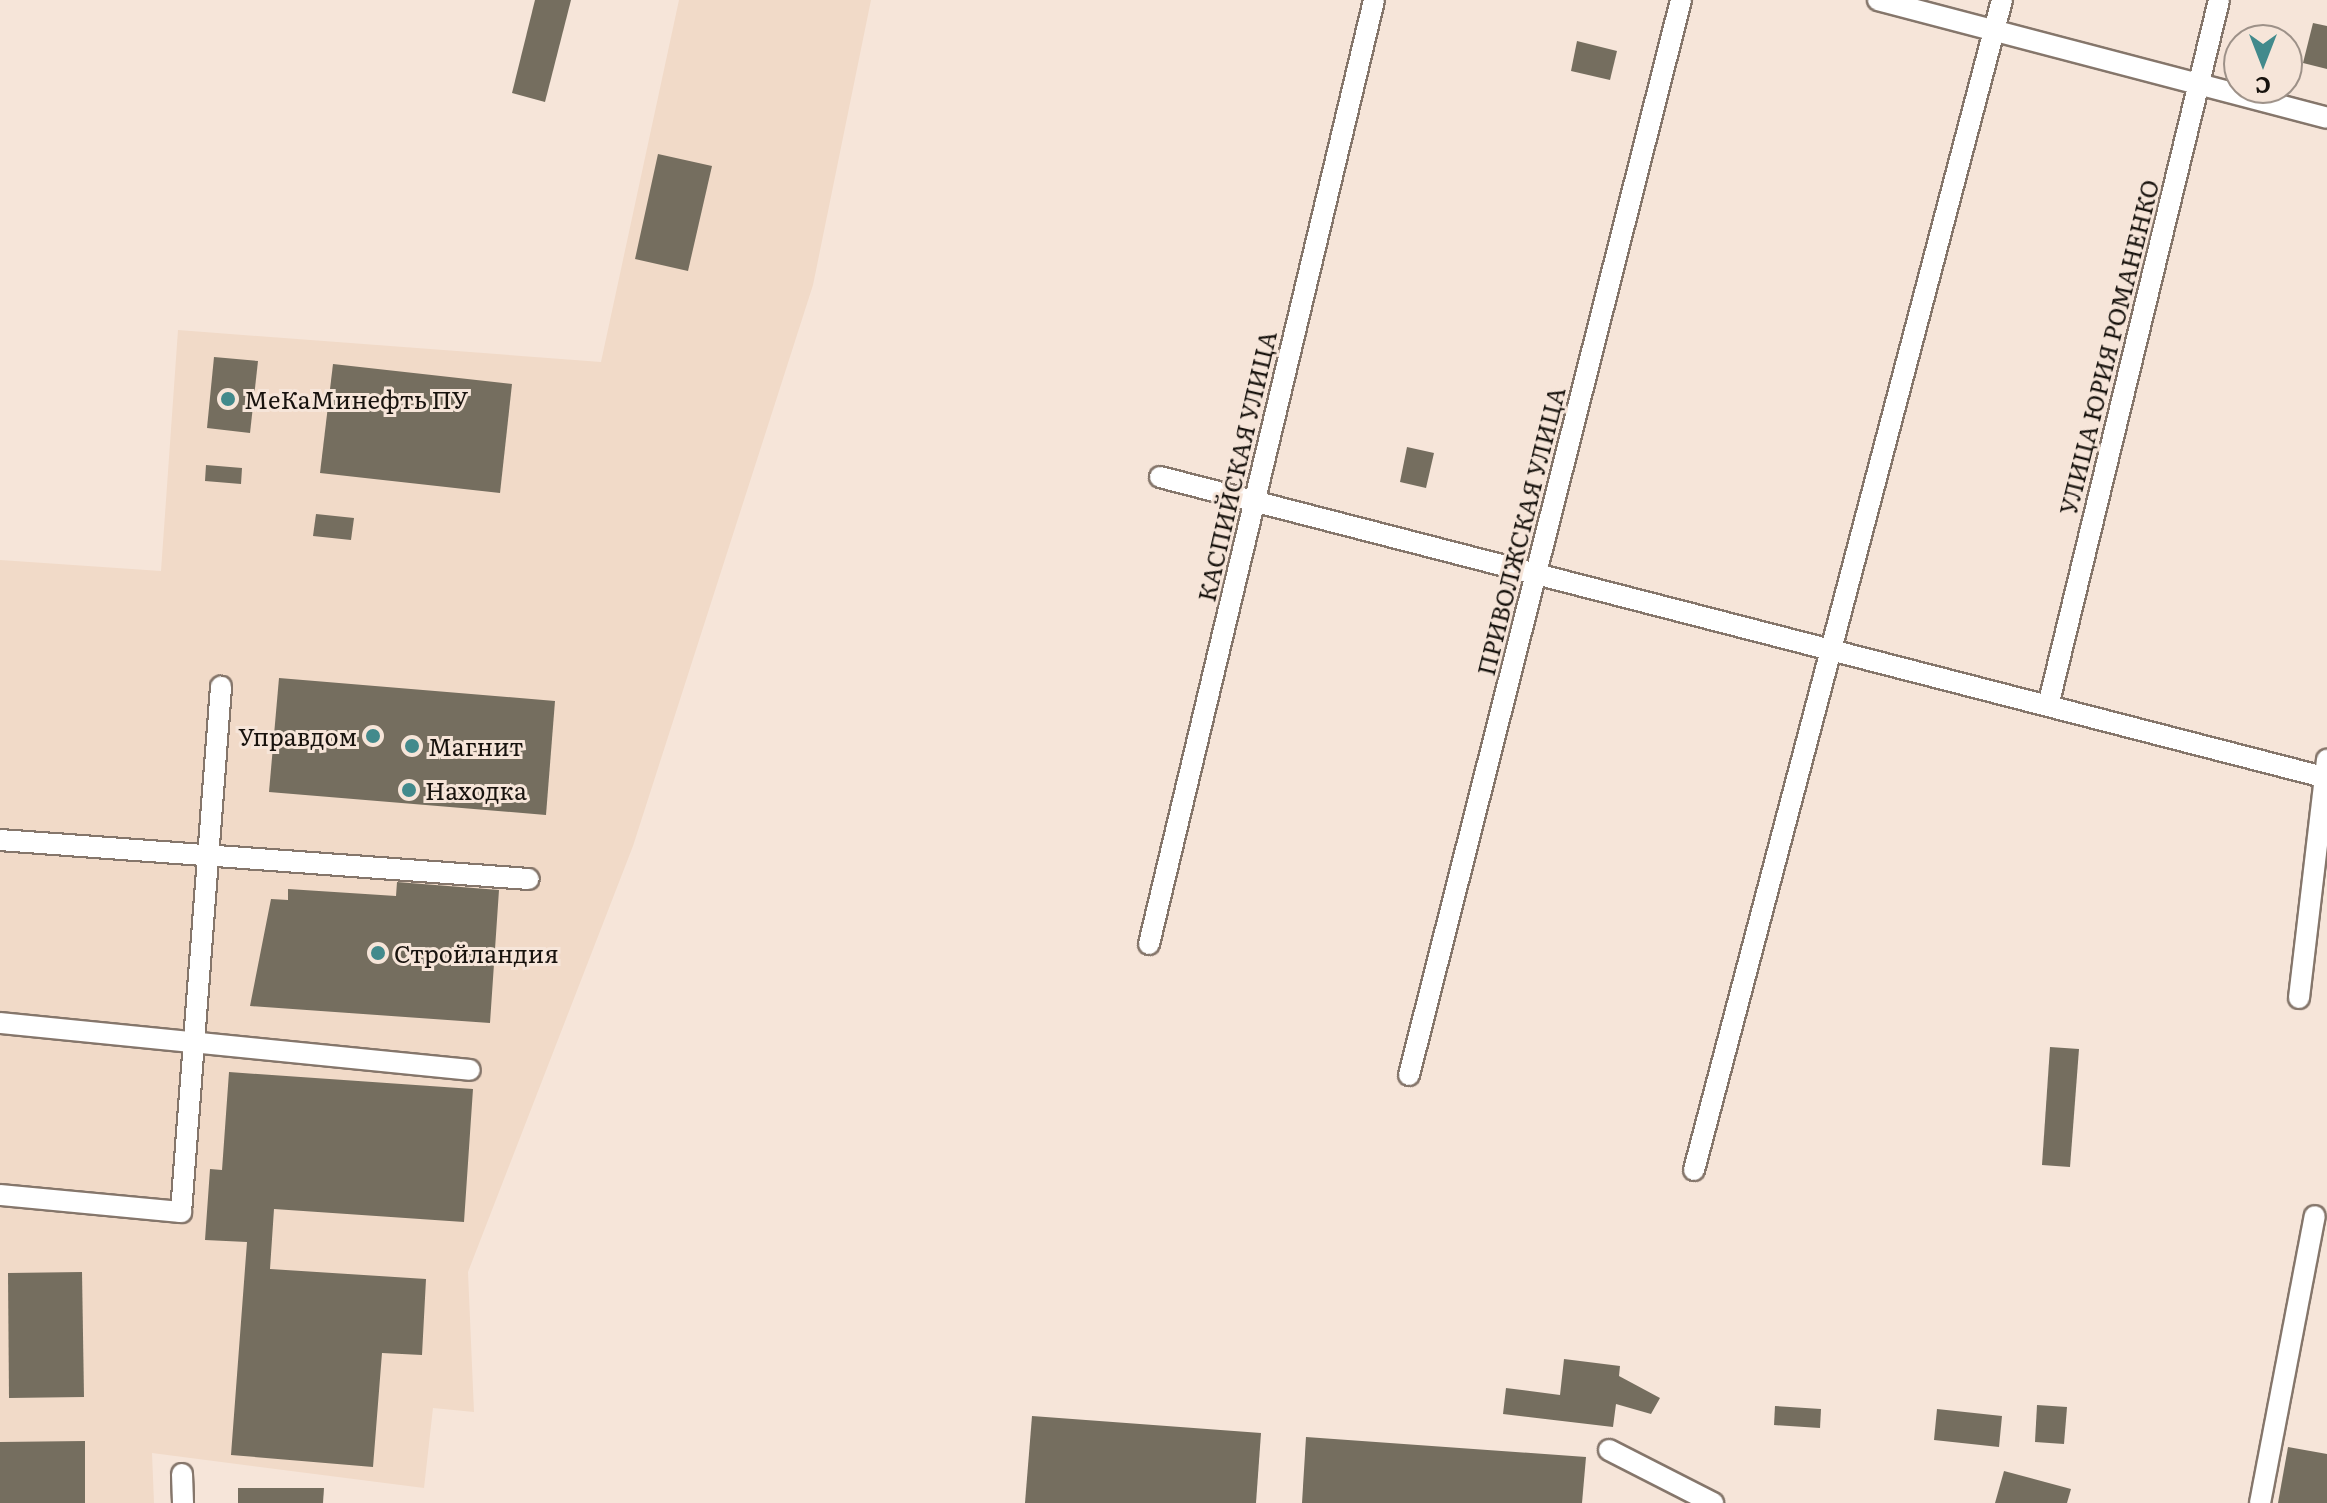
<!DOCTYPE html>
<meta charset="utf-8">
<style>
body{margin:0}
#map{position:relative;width:2327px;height:1503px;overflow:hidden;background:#f6e5d9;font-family:Literata,serif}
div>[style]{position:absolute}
.built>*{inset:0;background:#f1dac8}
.building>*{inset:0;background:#756e5f}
.roads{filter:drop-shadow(2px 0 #85766b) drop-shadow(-2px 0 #85766b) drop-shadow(0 2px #85766b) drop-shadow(0 -2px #85766b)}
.minor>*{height:20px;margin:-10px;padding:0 10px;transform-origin:10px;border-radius:10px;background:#fff}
.dots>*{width:22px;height:22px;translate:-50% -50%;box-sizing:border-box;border:4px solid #f6e5d9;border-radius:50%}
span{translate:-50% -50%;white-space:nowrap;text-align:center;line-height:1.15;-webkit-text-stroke:6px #f6e5d9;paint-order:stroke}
.street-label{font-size:24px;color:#18130e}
.poi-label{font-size:24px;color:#18130e}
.left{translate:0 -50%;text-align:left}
.right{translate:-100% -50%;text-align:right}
.north{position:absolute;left:2223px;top:24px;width:80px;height:80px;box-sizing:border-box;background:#f6e5d9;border:2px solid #9d9188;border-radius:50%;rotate:180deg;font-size:22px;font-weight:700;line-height:32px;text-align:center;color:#18130e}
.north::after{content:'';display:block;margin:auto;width:28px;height:36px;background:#428a8c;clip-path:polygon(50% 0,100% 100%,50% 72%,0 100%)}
</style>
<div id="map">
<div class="built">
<div style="clip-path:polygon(679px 0,871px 0,813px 285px,633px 846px,468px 1272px,474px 1412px,433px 1408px,424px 1488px,152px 1453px,154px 1503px,0 1503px,0 560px,161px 571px,178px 330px,601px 362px)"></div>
</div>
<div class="building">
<div style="clip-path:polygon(535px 0,571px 0,545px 102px,512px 93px)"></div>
<div style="clip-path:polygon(2313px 23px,2327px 26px,2327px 69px,2303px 63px)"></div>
<div style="clip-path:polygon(1577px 41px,1617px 51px,1610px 80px,1571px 71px)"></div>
<div style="clip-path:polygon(658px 154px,712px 166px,688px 271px,635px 259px)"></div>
<div style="clip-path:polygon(214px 357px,258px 361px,250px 433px,207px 428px)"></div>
<div style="clip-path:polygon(333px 364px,512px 384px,500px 493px,320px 473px)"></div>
<div style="clip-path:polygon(1407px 447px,1434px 453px,1426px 488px,1400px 482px)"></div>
<div style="clip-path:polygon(206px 465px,242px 468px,241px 484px,205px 481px)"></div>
<div style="clip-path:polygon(316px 514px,354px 518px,351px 540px,313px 536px)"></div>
<div style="clip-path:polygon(279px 678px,555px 701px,546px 815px,269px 792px)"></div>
<div style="clip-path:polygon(397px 882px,499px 890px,490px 1023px,250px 1006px,271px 899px,288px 900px,288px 889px,396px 896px)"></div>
<div style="clip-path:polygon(2050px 1047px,2079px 1049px,2070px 1167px,2042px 1165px)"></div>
<div style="clip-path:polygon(229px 1072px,473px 1089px,464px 1222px,274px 1209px,270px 1269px,426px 1279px,422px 1355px,382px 1353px,373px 1467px,231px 1455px,247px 1242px,205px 1240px,210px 1169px,222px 1170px)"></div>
<div style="clip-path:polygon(82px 1272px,84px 1397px,9px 1398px,8px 1273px)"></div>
<div style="clip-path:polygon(1564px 1359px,1620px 1366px,1619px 1376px,1660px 1398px,1651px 1414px,1616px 1404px,1613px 1427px,1503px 1414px,1506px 1388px,1560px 1395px)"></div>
<div style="clip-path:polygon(2037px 1405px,2067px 1407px,2064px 1444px,2035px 1442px)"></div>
<div style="clip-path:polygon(1775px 1406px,1821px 1409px,1820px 1428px,1774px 1425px)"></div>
<div style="clip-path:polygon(1937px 1409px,2002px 1416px,1999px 1447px,1934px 1440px)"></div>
<div style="clip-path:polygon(1032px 1416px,1261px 1433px,1256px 1503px,1025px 1503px)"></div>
<div style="clip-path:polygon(1306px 1437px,1586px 1457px,1582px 1503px,1302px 1503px)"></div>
<div style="clip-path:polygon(85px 1441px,85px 1503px,0 1503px,0 1442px)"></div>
<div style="clip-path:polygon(2288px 1447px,2327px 1454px,2327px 1503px,2278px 1503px)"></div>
<div style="clip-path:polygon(2004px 1471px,2071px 1489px,2067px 1503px,1995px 1503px)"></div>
<div style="clip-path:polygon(238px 1488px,324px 1488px,323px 1503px,238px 1503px)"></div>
</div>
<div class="roads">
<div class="minor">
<div style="left:1878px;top:0;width:464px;rotate:14.7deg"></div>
<div style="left:1160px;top:477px;width:1201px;rotate:14.46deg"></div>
<div style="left:2048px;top:706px;width:726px;rotate:-76.38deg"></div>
<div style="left:0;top:840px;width:530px;rotate:4.22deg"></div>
<div style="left:1149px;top:944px;width:970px;rotate:-76.59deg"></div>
<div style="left:2299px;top:998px;width:240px;rotate:-83.3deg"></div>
<div style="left:0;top:1023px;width:472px;rotate:5.7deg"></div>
<div style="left:1409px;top:1075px;width:1109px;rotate:-75.8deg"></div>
<div style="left:1694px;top:1170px;width:1210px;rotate:-75.25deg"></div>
<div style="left:0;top:1195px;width:182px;rotate:5.4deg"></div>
<div style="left:181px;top:1212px;width:527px;rotate:-85.64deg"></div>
<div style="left:1609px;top:1450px;width:117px;rotate:27deg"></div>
<div style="left:182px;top:1474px;width:29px;rotate:88deg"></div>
<div style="left:2260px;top:1503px;width:292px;rotate:-79.2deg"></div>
</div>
</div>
<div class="dots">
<div style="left:228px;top:399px;background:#428a8c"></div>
<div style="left:373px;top:736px;background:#428a8c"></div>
<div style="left:412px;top:746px;background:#428a8c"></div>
<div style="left:409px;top:790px;background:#428a8c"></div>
<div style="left:378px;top:953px;background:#428a8c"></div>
</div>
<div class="street-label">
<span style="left:2108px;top:347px;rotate:-76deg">УЛИЦА ЮРИЯ РОМАНЕНКО</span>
<span style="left:1236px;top:466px;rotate:-77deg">КАСПИЙСКАЯ УЛИЦА</span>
<span style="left:1520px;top:531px;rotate:-76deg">ПРИВОЛЖСКАЯ УЛИЦА</span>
</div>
<div class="poi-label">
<span class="left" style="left:244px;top:399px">МеКаМинефть ПУ</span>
<span class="right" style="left:357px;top:736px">Управдом</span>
<span class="left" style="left:428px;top:746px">Магнит</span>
<span class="left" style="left:425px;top:790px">Находка</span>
<span class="left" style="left:394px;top:953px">Стройландия</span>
</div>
<div class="north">С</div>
</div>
